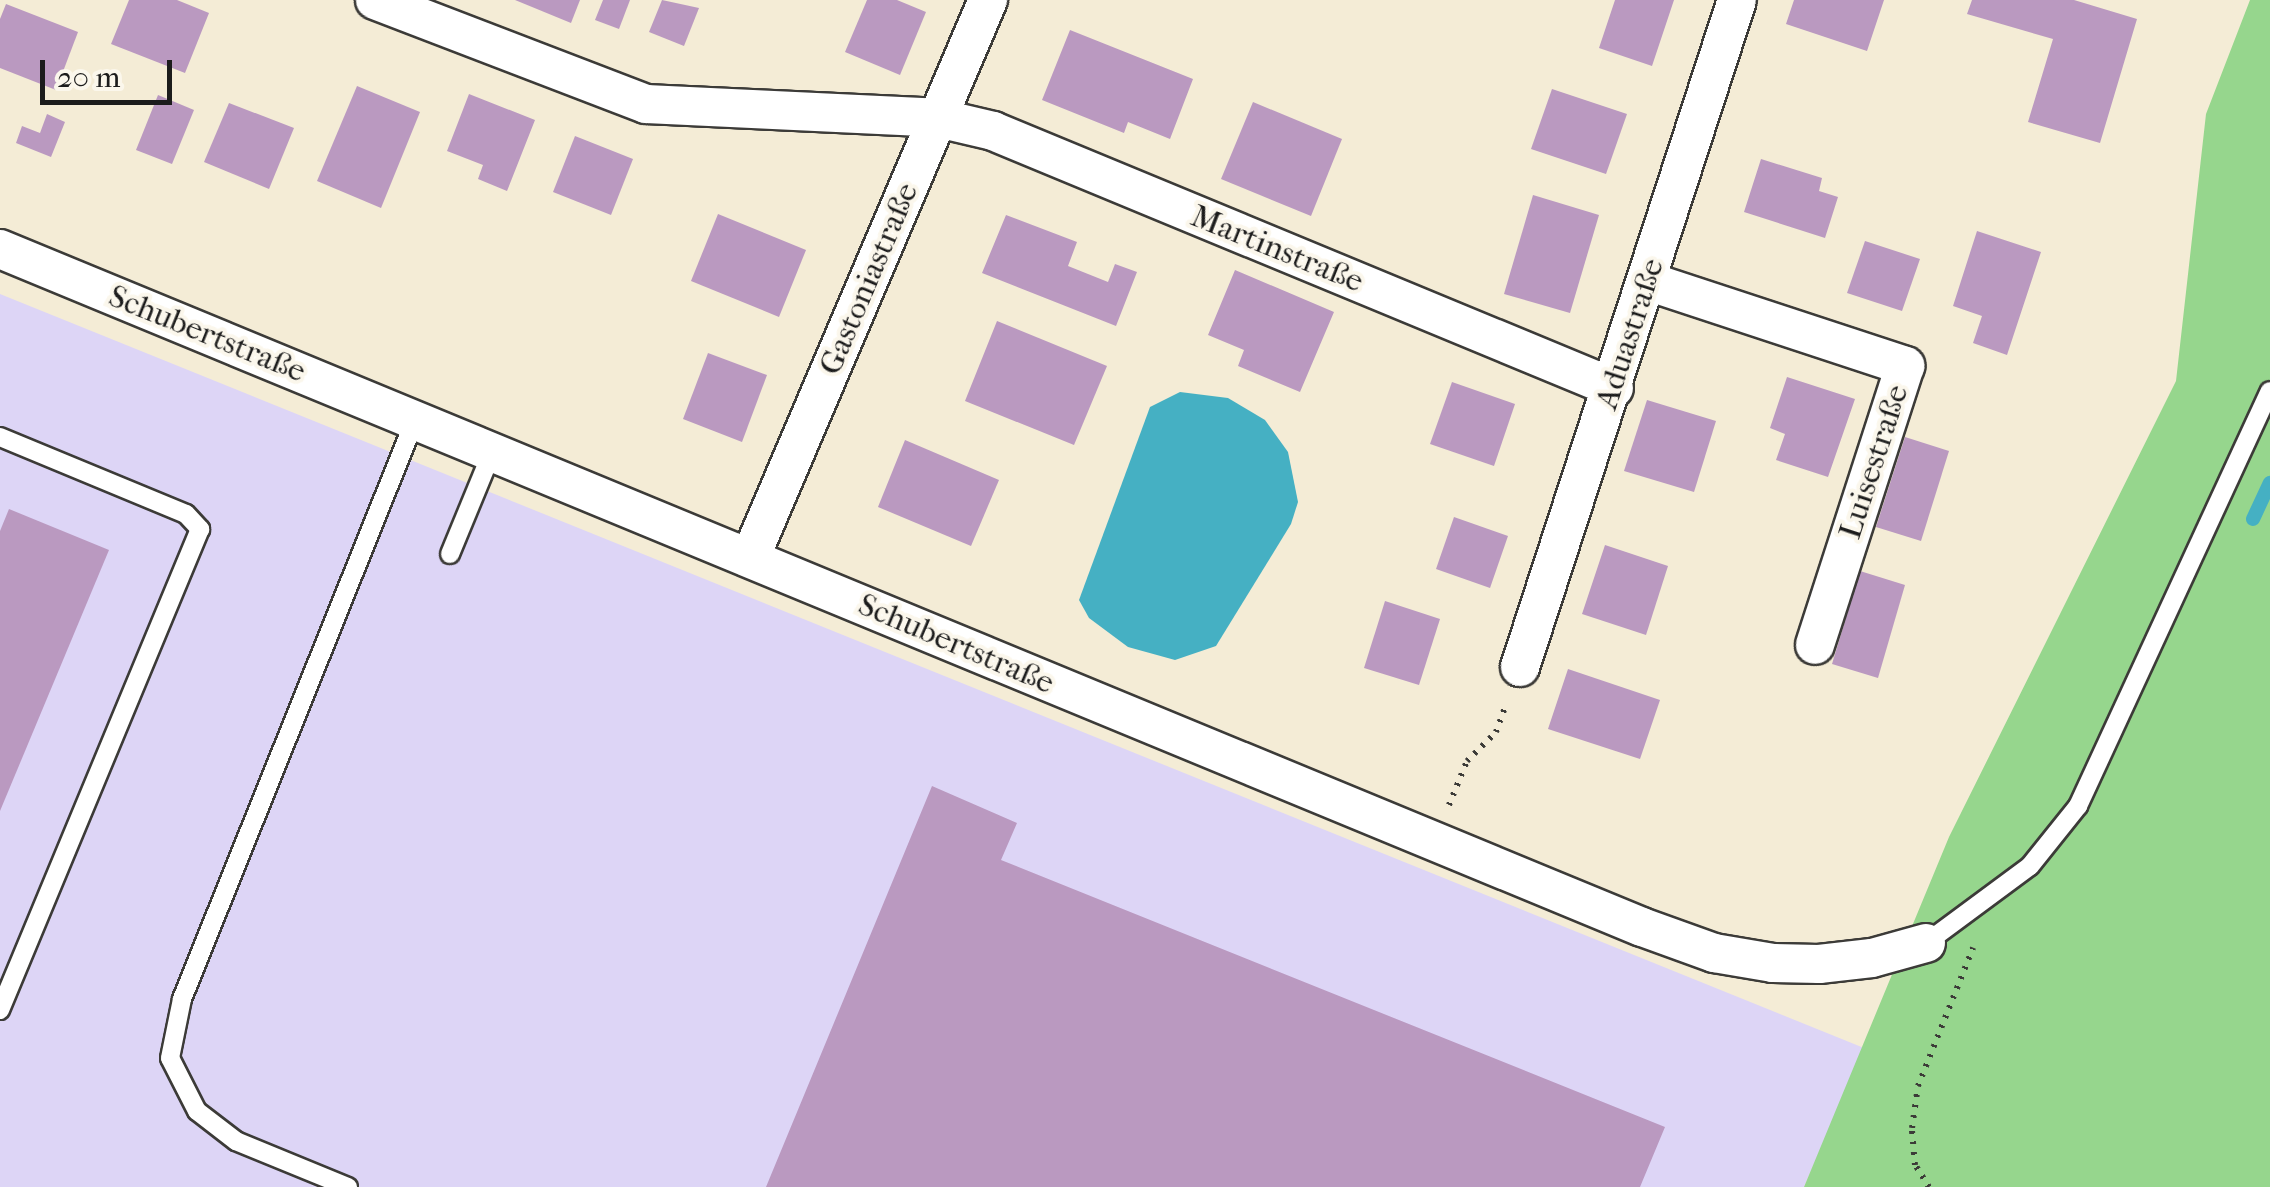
<!DOCTYPE html>
<meta charset="utf-8">
<style>
body{margin:0}
#map{position:relative;width:2270px;height:1187px;overflow:hidden;background:#f4ecd6;font-family:"IM FELL French Canon",serif}
div>[style]{position:absolute}
.built>*{inset:0;background:#ddd5f6}
.green>*{inset:0;background:#96d68d}
.water>*{inset:0;background:#45b0c3}
.stream>*{height:14px;margin:-7px;padding:0 7px;transform-origin:7px;border-radius:7px;background:#45b0c3}
.building>*{inset:0;background:#ba99c0}
.path>*{height:6px;margin-top:-3px;transform-origin:0;background:repeating-linear-gradient(90deg,#3c3b38 0 2.5px,transparent 0 10.5px)}
.roads{filter:drop-shadow(2px 0 #3c3b38) drop-shadow(-2px 0 #3c3b38) drop-shadow(0 2px #3c3b38) drop-shadow(0 -2px #3c3b38)}
.lane>*{height:18px;margin:-9px;padding:0 9px;transform-origin:9px;border-radius:9px;background:#fff}
.street>*{height:38px;margin:-19px;padding:0 19px;transform-origin:19px;border-radius:19px;background:#fff}
span{translate:-50% -50%;white-space:nowrap;text-align:center;line-height:1.15;-webkit-text-stroke:8px #fbf7ec;paint-order:stroke}
.street-label{font-size:32px;color:#1c1c1c}
.scale{position:absolute;left:40px;top:60px;width:132px;height:45px;box-sizing:border-box;border:5px solid #1c1c1c;border-top:0;padding-left:12px;font-size:30px;line-height:35px;white-space:nowrap;color:#1c1c1c;-webkit-text-stroke:8px #fbf7ec;paint-order:stroke}
</style>
<div id="map">
<div class="built">
<div style="clip-path:polygon(0 294px,1864px 1048px,1804px 1187px,0 1187px)"></div>
</div>
<div class="green">
<div style="clip-path:polygon(2250px 0,2270px 0,2270px 1187px,1804px 1187px,1949px 837px,2176px 381px,2206px 114px)"></div>
</div>
<div class="water">
<div style="clip-path:polygon(1180px 392px,1228px 398px,1265px 420px,1288px 452px,1298px 502px,1291px 524px,1216px 646px,1175px 660px,1128px 647px,1089px 618px,1079px 600px,1150px 407px)"></div>
</div>
<div class="stream">
<div style="left:2253px;top:519px;width:40px;rotate:-65deg"></div>
</div>
<div class="building">
<div style="clip-path:polygon(129px 0,177px 0,209px 13px,185px 73px,111px 44px)"></div>
<div style="clip-path:polygon(515px 0,580px 0,571px 23px)"></div>
<div style="clip-path:polygon(603px 0,630px 0,619px 29px,595px 20px)"></div>
<div style="clip-path:polygon(662px 0,699px 8px,684px 46px,649px 32px)"></div>
<div style="clip-path:polygon(867px 0,897px 0,926px 12px,900px 75px,845px 52px)"></div>
<div style="clip-path:polygon(1615px 0,1674px 0,1652px 66px,1599px 48px)"></div>
<div style="clip-path:polygon(1794px 0,1884px 0,1867px 51px,1786px 24px)"></div>
<div style="clip-path:polygon(1972px 0,2074px 0,2137px 19px,2100px 143px,2028px 122px,2053px 39px,1967px 14px)"></div>
<div style="clip-path:polygon(6px 4px,78px 32px,56px 90px,0 68px,0 19px)"></div>
<div style="clip-path:polygon(1070px 30px,1193px 79px,1170px 139px,1128px 122px,1124px 133px,1042px 100px)"></div>
<div style="clip-path:polygon(357px 86px,420px 112px,381px 208px,317px 181px)"></div>
<div style="clip-path:polygon(1552px 89px,1627px 114px,1606px 174px,1531px 149px)"></div>
<div style="clip-path:polygon(469px 94px,535px 120px,507px 191px,478px 179px,483px 165px,447px 151px)"></div>
<div style="clip-path:polygon(158px 95px,194px 110px,172px 164px,136px 150px)"></div>
<div style="clip-path:polygon(1253px 102px,1342px 139px,1311px 216px,1221px 179px)"></div>
<div style="clip-path:polygon(229px 103px,294px 128px,269px 189px,204px 162px)"></div>
<div style="clip-path:polygon(47px 114px,65px 122px,51px 157px,16px 143px,22px 126px,40px 133px)"></div>
<div style="clip-path:polygon(575px 136px,633px 159px,611px 215px,553px 192px)"></div>
<div style="clip-path:polygon(1761px 159px,1822px 178px,1819px 191px,1838px 197px,1825px 238px,1744px 212px)"></div>
<div style="clip-path:polygon(1533px 195px,1599px 215px,1570px 313px,1504px 294px)"></div>
<div style="clip-path:polygon(718px 214px,806px 250px,779px 317px,691px 281px)"></div>
<div style="clip-path:polygon(1006px 215px,1077px 242px,1068px 266px,1108px 282px,1115px 264px,1137px 272px,1116px 326px,982px 273px)"></div>
<div style="clip-path:polygon(1977px 231px,2041px 252px,2007px 355px,1973px 343px,1982px 316px,1953px 306px)"></div>
<div style="clip-path:polygon(1865px 241px,1920px 259px,1902px 311px,1847px 293px)"></div>
<div style="clip-path:polygon(1235px 270px,1334px 312px,1300px 392px,1238px 366px,1244px 350px,1208px 335px)"></div>
<div style="clip-path:polygon(997px 321px,1107px 366px,1074px 445px,965px 401px)"></div>
<div style="clip-path:polygon(708px 353px,767px 375px,742px 442px,683px 419px)"></div>
<div style="clip-path:polygon(1787px 377px,1855px 399px,1828px 477px,1776px 460px,1785px 434px,1770px 428px)"></div>
<div style="clip-path:polygon(1452px 382px,1515px 404px,1494px 466px,1430px 444px)"></div>
<div style="clip-path:polygon(1647px 400px,1716px 421px,1694px 492px,1624px 471px)"></div>
<div style="clip-path:polygon(1905px 437px,1949px 451px,1921px 541px,1876px 527px)"></div>
<div style="clip-path:polygon(905px 440px,999px 480px,971px 546px,878px 507px)"></div>
<div style="clip-path:polygon(9px 509px,109px 550px,0 811px,0 531px)"></div>
<div style="clip-path:polygon(1454px 517px,1508px 536px,1490px 588px,1436px 569px)"></div>
<div style="clip-path:polygon(1605px 545px,1668px 566px,1646px 635px,1582px 614px)"></div>
<div style="clip-path:polygon(1860px 571px,1905px 585px,1878px 678px,1832px 664px)"></div>
<div style="clip-path:polygon(1385px 601px,1440px 619px,1419px 685px,1364px 668px)"></div>
<div style="clip-path:polygon(1568px 669px,1660px 700px,1640px 759px,1548px 729px)"></div>
<div style="clip-path:polygon(932px 786px,1017px 823px,1001px 860px,1665px 1127px,1640px 1187px,766px 1187px)"></div>
</div>
<div class="path">
<div style="left:1449px;top:805px;width:48px;rotate:-67.8deg"></div>
<div style="left:1467px;top:761px;width:41px;rotate:-45deg"></div>
<div style="left:1496px;top:732px;width:29px;rotate:-70deg"></div>
<div style="left:1929px;top:1187px;width:26px;rotate:-122deg"></div>
<div style="left:1915px;top:1165px;width:37px;rotate:-95deg"></div>
<div style="left:1912px;top:1128px;width:42px;rotate:-81.9deg"></div>
<div style="left:1918px;top:1086px;width:149px;rotate:-68.3deg"></div>
</div>
<div class="roads">
<div class="lane">
<div style="left:0;top:437px;width:201px;rotate:22.5deg"></div>
<div style="left:186px;top:514px;width:21px;rotate:47deg"></div>
<div style="left:200px;top:529px;width:521px;rotate:112.58deg"></div>
<div style="left:450px;top:554px;width:110px;rotate:-67.6deg"></div>
<div style="left:1926px;top:943px;width:129px;rotate:-36.5deg"></div>
<div style="left:2030px;top:866px;width:77px;rotate:-51.3deg"></div>
<div style="left:2078px;top:806px;width:457px;rotate:-65.2deg"></div>
<div style="left:348px;top:1187px;width:121px;rotate:-157.7deg"></div>
<div style="left:236px;top:1141px;width:49px;rotate:-142.4deg"></div>
<div style="left:197px;top:1111px;width:59px;rotate:-117deg"></div>
<div style="left:170px;top:1058px;width:60px;rotate:-78.5deg"></div>
<div style="left:182px;top:999px;width:624px;rotate:-68.08deg"></div>
</div>
<div class="street">
<div style="left:375px;top:0;width:290px;rotate:21deg"></div>
<div style="left:646px;top:104px;width:292px;rotate:2.7deg"></div>
<div style="left:938px;top:118px;width:57px;rotate:13.3deg"></div>
<div style="left:993px;top:131px;width:672px;rotate:22.48deg"></div>
<div style="left:0;top:249px;width:1776px;rotate:22.44deg"></div>
<div style="left:1642px;top:927px;width:77px;rotate:19.9deg"></div>
<div style="left:1714px;top:953px;width:60px;rotate:9.6deg"></div>
<div style="left:1773px;top:963px;width:46px;rotate:1.2deg"></div>
<div style="left:1819px;top:964px;width:53px;rotate:-6.5deg"></div>
<div style="left:1872px;top:958px;width:56px;rotate:-15.5deg"></div>
<div style="left:1647px;top:281px;width:272px;rotate:18.2deg"></div>
<div style="left:1905px;top:366px;width:293px;rotate:107.9deg"></div>
<div style="left:750px;top:558px;width:607px;rotate:-66.9deg"></div>
<div style="left:1520px;top:667px;width:701px;rotate:-71.98deg"></div>
</div>
</div>
<div class="street-label">
<span style="left:1277px;top:249px;rotate:22deg">Martinstraße</span>
<span style="left:869px;top:279px;rotate:-67deg">Gastoniastraße</span>
<span style="left:207px;top:334px;rotate:22deg">Schubertstraße</span>
<span style="left:1630px;top:334px;rotate:-72deg">Aduastraße</span>
<span style="left:1874px;top:462px;rotate:-72deg">Luisestraße</span>
<span style="left:956px;top:644px;rotate:23deg">Schubertstraße</span>
</div>
<div class="scale">20 m</div>
</div>
